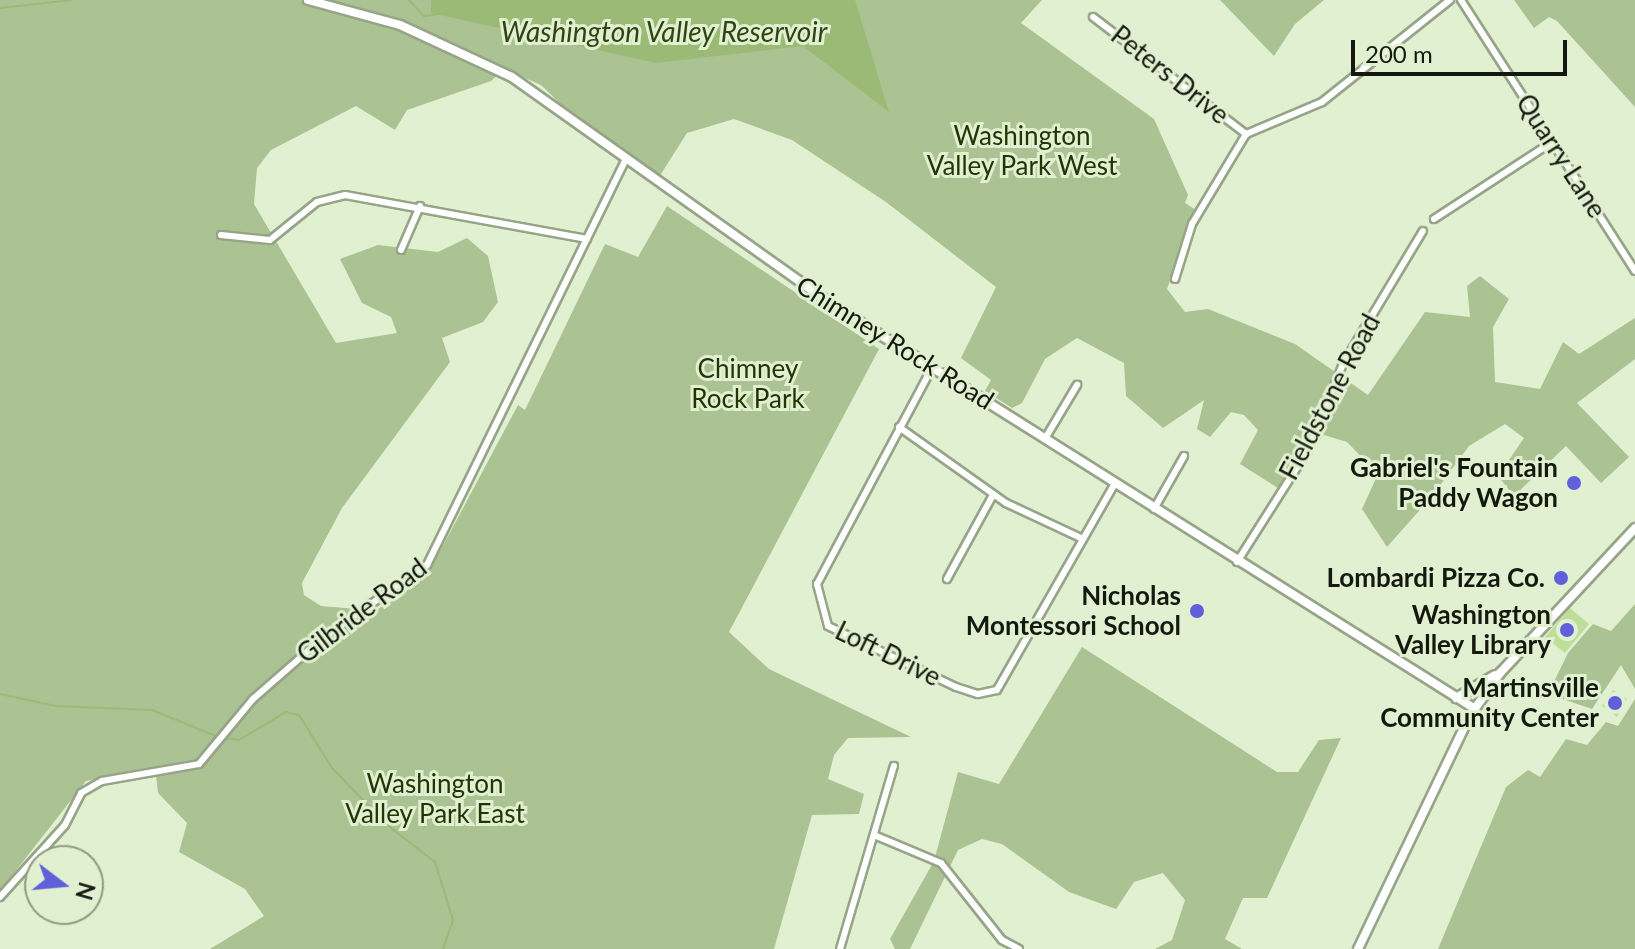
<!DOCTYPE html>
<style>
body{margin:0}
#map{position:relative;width:1635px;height:949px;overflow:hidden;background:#e1f0d1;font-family:Lato,sans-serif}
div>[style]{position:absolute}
.green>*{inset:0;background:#abc292}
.water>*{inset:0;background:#9bba76}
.stream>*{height:2px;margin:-1px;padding:0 1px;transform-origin:1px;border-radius:1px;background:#9bba76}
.building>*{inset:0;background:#bede99}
.roads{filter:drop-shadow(2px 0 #96a488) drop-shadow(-2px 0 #96a488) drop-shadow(0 2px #96a488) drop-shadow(0 -2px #96a488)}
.minor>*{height:6px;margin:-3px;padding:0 3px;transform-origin:3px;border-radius:3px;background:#fff}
.tertiary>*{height:8px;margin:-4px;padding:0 4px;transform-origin:4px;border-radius:4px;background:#fff}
.dots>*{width:22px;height:22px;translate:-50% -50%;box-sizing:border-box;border:4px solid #e1f0d1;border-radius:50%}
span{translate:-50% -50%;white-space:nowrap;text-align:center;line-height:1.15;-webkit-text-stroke:6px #e1f0d1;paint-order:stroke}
.street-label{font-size:26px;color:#14190f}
.park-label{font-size:26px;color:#223502}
.poi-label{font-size:26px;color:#14190f;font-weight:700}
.right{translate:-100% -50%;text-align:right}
.water-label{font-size:28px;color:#314514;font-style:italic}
.north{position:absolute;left:24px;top:845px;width:80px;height:80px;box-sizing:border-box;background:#e1f0d1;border:2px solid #8f9a83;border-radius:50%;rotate:106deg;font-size:22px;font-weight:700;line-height:32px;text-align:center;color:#14190f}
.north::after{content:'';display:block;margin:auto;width:28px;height:36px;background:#6061da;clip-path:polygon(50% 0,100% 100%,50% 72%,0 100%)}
.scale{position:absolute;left:1351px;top:40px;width:216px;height:36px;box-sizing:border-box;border:4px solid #14190f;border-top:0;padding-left:10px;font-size:24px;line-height:28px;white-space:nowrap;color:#14190f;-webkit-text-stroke:6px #e1f0d1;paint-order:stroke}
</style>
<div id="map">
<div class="green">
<div style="clip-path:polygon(0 0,1042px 0,1021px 23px,1154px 119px,1188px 195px,1185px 203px,1196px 210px,1167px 289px,1185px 312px,1208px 309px,1295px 344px,1368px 395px,1425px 312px,1470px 317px,1467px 286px,1480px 276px,1509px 299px,1493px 327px,1495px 382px,1540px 389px,1563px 342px,1579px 354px,1635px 318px,1635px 359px,1577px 403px,1629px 457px,1601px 483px,1566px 446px,1514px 496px,1498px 476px,1524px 438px,1505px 424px,1469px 446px,1441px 484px,1450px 510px,1434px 494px,1387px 547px,1362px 509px,1378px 474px,1347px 442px,1324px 435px,1281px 490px,1240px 464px,1258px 430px,1244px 415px,1231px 412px,1210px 437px,1197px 429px,1204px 400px,1163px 428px,1126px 396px,1124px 363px,1077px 338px,1045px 359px,1022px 403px,1012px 408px,985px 391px,991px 380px,961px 358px,996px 287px,886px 202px,792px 140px,734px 119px,687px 133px,659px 177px,577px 120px,541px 85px,504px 69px,491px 81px,407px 110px,395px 130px,356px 106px,271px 150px,257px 168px,254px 204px,336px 343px,397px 333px,391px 317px,362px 303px,340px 259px,378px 245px,438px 252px,467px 238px,488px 256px,498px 302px,483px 322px,442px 338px,450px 362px,342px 508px,302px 583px,304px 595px,321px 606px,357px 609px,362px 618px,401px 596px,431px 568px,518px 405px,525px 410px,605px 244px,638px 257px,667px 206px,879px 349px,729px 632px,769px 669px,911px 737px,848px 738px,834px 755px,828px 779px,864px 794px,859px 814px,812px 815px,774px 949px,210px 949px,264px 916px,245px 889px,179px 852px,187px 823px,158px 793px,155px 767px,86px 781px,0 891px)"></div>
<div style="clip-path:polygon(1220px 0,1324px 0,1295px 24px,1274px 56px)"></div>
<div style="clip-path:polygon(1514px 0,1635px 0,1635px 107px,1557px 21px,1549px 17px,1534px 28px)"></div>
<div style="clip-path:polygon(1635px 604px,1635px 689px,1621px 665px,1592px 709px,1548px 694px,1568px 653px,1593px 624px,1611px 631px)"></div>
<div style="clip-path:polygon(1082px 647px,1277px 772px,1298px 772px,1319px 740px,1341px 738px,1267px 898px,1243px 898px,1225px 939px,1242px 949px,1155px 949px,1172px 940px,1185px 900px,1163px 873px,1134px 882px,1116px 909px,1069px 892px,1002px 844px,982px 839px,958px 850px,910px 949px,895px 949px,890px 939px,934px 861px,958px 772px,999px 784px)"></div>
<div style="clip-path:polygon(1635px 699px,1635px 949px,1438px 949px,1506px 787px,1528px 770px,1540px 777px,1566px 739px,1587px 745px,1606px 722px,1618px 726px)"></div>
</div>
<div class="water">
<div style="clip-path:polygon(431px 0,855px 0,889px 112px,803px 46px,656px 63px,431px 13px)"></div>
</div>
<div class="stream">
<div style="left:409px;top:0;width:22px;rotate:47deg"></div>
<div style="left:424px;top:16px;width:15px;rotate:-8deg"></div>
<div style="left:0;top:8px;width:72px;rotate:-6.3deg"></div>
<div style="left:0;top:694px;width:57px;rotate:12.1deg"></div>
<div style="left:56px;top:706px;width:96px;rotate:2.4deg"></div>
<div style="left:152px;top:710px;width:71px;rotate:22.2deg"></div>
<div style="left:224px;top:738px;width:15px;rotate:8deg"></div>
<div style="left:239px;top:740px;width:55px;rotate:-30.8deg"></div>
<div style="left:286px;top:712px;width:13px;rotate:13deg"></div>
<div style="left:299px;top:715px;width:62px;rotate:58.1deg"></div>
<div style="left:332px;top:768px;width:78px;rotate:46deg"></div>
<div style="left:386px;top:824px;width:62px;rotate:37.8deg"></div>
<div style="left:435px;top:862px;width:61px;rotate:72.8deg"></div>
<div style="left:453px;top:920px;width:31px;rotate:109deg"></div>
</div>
<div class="building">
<div style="clip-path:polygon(1570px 608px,1589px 624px,1565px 653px,1545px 637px)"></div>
<div style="clip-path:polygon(1613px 690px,1627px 699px,1617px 717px,1602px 706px)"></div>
</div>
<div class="roads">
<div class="minor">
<div style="left:1461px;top:0;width:322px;rotate:57.3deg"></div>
<div style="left:1093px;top:17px;width:193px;rotate:37.4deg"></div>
<div style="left:1434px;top:219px;width:141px;rotate:-33.1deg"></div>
<div style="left:221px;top:235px;width:49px;rotate:5.8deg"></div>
<div style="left:270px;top:240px;width:60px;rotate:-39deg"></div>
<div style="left:317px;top:202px;width:29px;rotate:-14deg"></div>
<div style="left:345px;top:195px;width:246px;rotate:10.3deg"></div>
<div style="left:401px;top:250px;width:48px;rotate:-66.6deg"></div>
<div style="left:1175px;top:279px;width:58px;rotate:-72.8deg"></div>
<div style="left:1192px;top:224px;width:105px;rotate:-59deg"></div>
<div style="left:1246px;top:134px;width:82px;rotate:-22.8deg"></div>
<div style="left:1322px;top:102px;width:164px;rotate:-38.6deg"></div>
<div style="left:933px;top:366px;width:247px;rotate:118deg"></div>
<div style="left:817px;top:584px;width:43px;rotate:75.3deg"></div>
<div style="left:828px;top:626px;width:142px;rotate:25.5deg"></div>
<div style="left:956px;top:687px;width:23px;rotate:18deg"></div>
<div style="left:978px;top:694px;width:19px;rotate:-12deg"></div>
<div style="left:997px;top:690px;width:238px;rotate:-60.3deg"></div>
<div style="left:899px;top:427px;width:131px;rotate:35.4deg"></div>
<div style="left:1006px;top:503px;width:85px;rotate:25.1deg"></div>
<div style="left:1046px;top:437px;width:61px;rotate:-59.2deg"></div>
<div style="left:1154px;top:509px;width:61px;rotate:-60.5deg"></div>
<div style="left:1237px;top:562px;width:133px;rotate:-57.6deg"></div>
<div style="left:1308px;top:450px;width:93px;rotate:-67.9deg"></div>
<div style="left:1343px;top:364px;width:155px;rotate:-59deg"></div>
<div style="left:947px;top:579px;width:96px;rotate:-61.3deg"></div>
<div style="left:874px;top:835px;width:73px;rotate:22.7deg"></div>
<div style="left:941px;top:863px;width:98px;rotate:51.6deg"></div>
<div style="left:1002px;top:940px;width:19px;rotate:28deg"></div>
<div style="left:0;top:897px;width:97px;rotate:-47.9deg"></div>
<div style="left:65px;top:825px;width:36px;rotate:-63deg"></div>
<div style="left:81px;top:793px;width:24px;rotate:-30deg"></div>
<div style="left:102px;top:781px;width:98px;rotate:-9.9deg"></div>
<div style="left:199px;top:764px;width:85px;rotate:-50.3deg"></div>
<div style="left:253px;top:699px;width:94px;rotate:-41.1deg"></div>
<div style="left:324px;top:637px;width:126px;rotate:-35deg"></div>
<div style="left:427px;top:565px;width:449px;rotate:-63.9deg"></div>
<div style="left:840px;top:949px;width:191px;rotate:-73.6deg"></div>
</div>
<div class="tertiary">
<div style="left:308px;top:0;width:95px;rotate:15.2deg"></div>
<div style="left:400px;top:25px;width:123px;rotate:24.9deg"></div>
<div style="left:512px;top:77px;width:397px;rotate:35.4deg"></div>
<div style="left:836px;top:307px;width:755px;rotate:32.17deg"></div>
<div style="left:1456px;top:698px;width:45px;rotate:-30.5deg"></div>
<div style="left:1358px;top:949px;width:257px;rotate:-64.4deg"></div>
<div style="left:1469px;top:717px;width:54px;rotate:-54.8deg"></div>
<div style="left:1500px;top:673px;width:198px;rotate:-47deg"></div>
</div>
</div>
<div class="dots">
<div style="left:1574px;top:483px;background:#6061da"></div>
<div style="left:1561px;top:578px;background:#6061da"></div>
<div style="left:1197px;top:611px;background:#6061da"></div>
<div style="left:1567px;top:630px;background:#6061da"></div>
<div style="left:1615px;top:703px;background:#6061da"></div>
</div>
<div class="street-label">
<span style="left:1170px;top:75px;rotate:38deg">Peters Drive</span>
<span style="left:1561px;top:156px;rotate:57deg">Quarry Lane</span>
<span style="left:895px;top:343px;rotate:32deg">Chimney Rock Road</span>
<span style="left:1330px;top:397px;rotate:-62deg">Fieldstone Road</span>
<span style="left:362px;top:611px;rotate:-37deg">Gilbride Road</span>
<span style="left:888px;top:654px;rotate:26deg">Loft Drive</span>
</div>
<div class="park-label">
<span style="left:1022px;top:151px">Washington<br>Valley Park West</span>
<span style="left:748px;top:384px">Chimney<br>Rock Park</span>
<span style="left:435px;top:799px">Washington<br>Valley Park East</span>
</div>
<div class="poi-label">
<span class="right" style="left:1558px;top:483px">Gabriel's Fountain<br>Paddy Wagon</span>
<span class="right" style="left:1545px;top:578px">Lombardi Pizza Co.</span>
<span class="right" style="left:1181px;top:611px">Nicholas<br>Montessori School</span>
<span class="right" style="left:1551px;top:630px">Washington<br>Valley Library</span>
<span class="right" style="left:1599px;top:703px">Martinsville<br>Community Center</span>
</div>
<div class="water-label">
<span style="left:664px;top:31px">Washington Valley Reservoir</span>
</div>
<div class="north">N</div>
<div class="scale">200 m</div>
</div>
